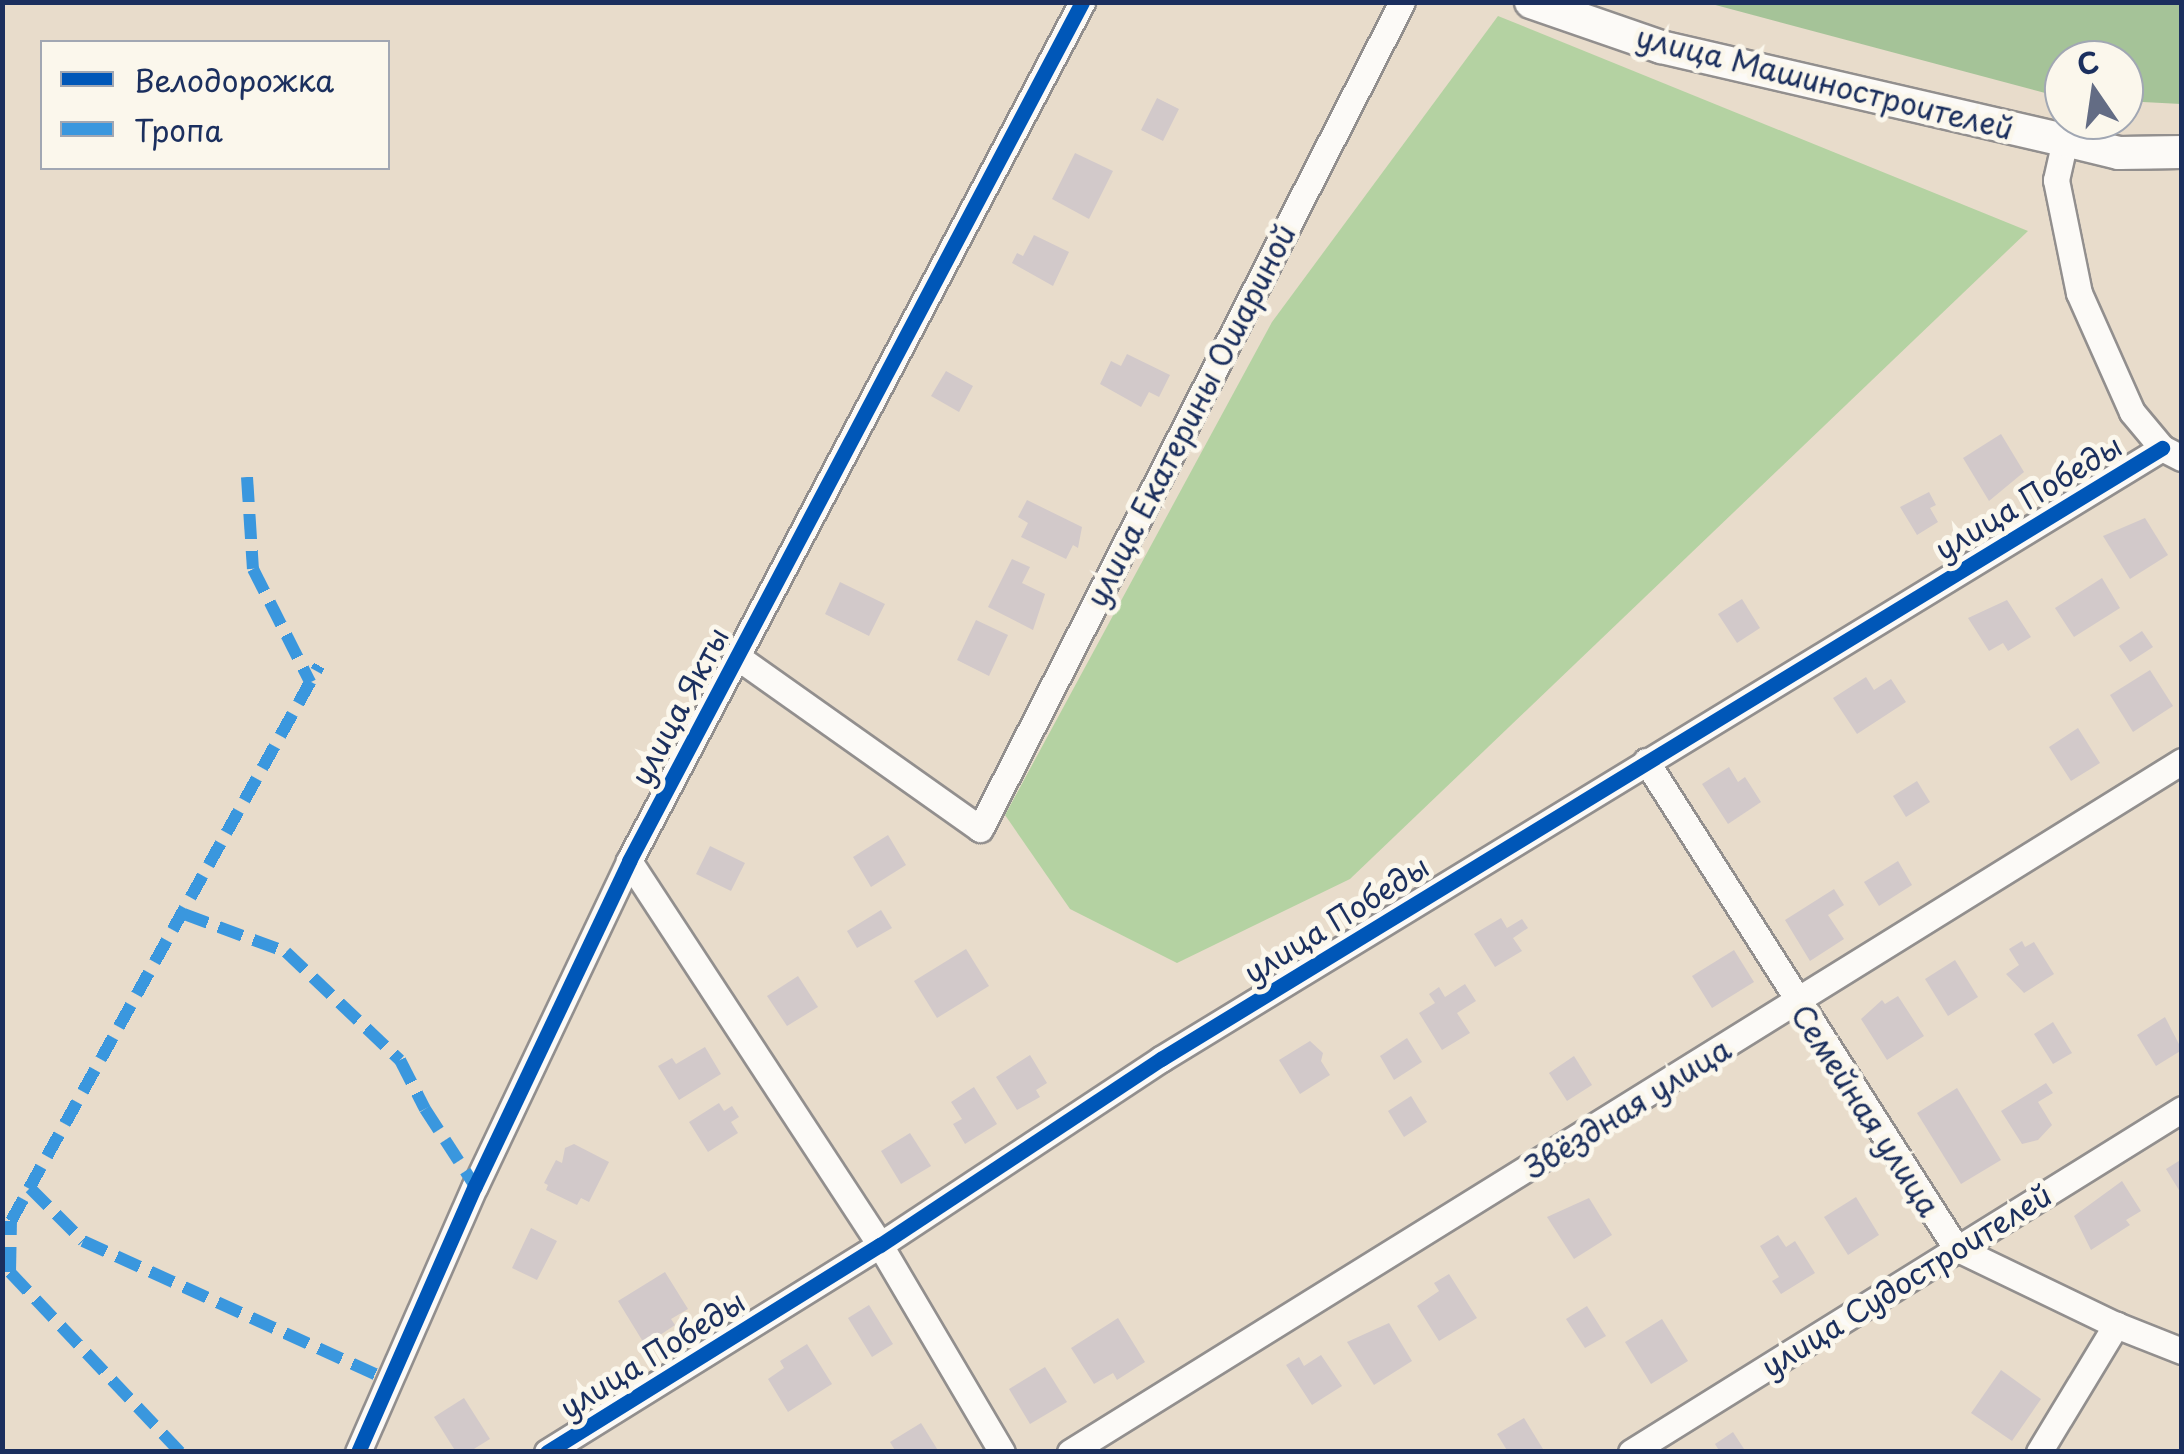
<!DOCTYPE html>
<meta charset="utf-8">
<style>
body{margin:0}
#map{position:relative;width:2184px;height:1454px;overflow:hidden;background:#e8dccb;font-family:"Playpen Sans",sans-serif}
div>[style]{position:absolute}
.green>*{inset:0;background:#b4d2a2}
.forest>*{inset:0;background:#a5c398}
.building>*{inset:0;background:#d2c9ca}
.roads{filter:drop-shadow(2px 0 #928f8e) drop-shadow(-2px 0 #928f8e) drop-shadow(0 2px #928f8e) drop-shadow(0 -2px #928f8e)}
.minor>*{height:25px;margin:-12.5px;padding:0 12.5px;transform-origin:12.5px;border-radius:12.5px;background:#fcfaf7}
.tertiary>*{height:32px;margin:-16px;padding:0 16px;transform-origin:16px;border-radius:16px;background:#fcfaf7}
.quiet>*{height:12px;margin-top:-6px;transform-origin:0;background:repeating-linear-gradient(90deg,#3a97de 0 25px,transparent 0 37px)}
.cycleway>*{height:15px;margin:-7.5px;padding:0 7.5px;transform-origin:7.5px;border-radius:7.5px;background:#0057b8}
span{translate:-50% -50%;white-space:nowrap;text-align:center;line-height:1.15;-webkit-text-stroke:10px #fbf7ec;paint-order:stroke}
.street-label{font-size:30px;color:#1b2f5e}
.frame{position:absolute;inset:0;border:5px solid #1b2f5e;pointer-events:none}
.legend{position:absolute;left:40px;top:40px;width:350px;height:130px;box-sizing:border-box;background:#fbf7ec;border:2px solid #a1a7b3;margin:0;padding:12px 18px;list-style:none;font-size:30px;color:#1b2f5e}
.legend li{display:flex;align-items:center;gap:20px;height:50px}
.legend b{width:50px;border:2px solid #a1a7b3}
.north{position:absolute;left:2044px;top:40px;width:100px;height:100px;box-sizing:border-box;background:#fbf7ec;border:2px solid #a1a7b3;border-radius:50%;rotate:347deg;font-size:28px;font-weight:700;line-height:40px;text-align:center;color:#1b2f5e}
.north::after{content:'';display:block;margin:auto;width:35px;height:45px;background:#636c84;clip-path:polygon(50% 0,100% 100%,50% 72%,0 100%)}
</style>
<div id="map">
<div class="green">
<div style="clip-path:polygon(1498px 16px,2028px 231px,1350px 879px,1177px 963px,1070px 909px,1005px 815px,1272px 322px)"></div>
</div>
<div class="forest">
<div style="clip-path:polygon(1708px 3px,2181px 3px,2181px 104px,2124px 101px,2124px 60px,2064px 60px,2064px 98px)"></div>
</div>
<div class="building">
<div style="clip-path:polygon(1157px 98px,1179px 109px,1163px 141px,1141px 130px)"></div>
<div style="clip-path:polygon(1075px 153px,1113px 171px,1089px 219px,1052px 199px)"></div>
<div style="clip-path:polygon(1034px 235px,1069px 252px,1053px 286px,1012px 263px,1017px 253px,1023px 256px)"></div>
<div style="clip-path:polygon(1127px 354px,1170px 375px,1159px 397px,1149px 392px,1141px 407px,1100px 384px,1111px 361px,1121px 366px)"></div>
<div style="clip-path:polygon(946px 371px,973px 386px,959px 412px,931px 396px)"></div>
<div style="clip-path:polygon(2001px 434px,2024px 472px,1989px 501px,1963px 458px)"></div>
<div style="clip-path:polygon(1929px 492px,1936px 505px,1930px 508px,1938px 522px,1917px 535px,1900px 507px)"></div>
<div style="clip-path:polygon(1027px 500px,1082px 527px,1078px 548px,1073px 545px,1066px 559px,1021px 537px,1028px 523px,1018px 517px)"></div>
<div style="clip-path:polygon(2145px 518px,2168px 555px,2130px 579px,2103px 536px)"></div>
<div style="clip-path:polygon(1012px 559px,1030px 567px,1022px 583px,1045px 594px,1033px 630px,988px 607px)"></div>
<div style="clip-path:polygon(2102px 578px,2120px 608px,2074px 637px,2055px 608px)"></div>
<div style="clip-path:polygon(840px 582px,885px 604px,869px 636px,825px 614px)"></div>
<div style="clip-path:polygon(1742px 599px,1760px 628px,1737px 643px,1718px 614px)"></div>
<div style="clip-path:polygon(2007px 600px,2031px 637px,2008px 651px,2003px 643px,1989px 651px,1968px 618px)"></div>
<div style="clip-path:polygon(976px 620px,1008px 635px,989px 676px,957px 660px)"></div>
<div style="clip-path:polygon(2142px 631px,2153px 647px,2130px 662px,2119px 646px)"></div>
<div style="clip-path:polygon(2150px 670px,2173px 706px,2133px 732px,2110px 695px)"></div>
<div style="clip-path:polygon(1866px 677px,1874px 690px,1891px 679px,1906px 702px,1857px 734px,1833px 698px)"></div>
<div style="clip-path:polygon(2078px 728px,2100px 763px,2071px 781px,2049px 747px)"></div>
<div style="clip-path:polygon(1729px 767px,1738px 782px,1745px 777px,1761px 802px,1728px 824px,1702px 784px)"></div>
<div style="clip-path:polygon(1917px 781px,1930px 802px,1906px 817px,1893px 796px)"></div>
<div style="clip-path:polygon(888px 835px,906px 865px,871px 887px,853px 857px)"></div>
<div style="clip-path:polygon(710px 846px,745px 863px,731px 891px,696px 874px)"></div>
<div style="clip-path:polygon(1898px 861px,1912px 885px,1879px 906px,1864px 882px)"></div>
<div style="clip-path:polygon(1834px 889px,1844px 905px,1828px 915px,1844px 939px,1810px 961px,1785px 920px)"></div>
<div style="clip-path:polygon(881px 910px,892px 928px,857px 948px,847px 931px)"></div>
<div style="clip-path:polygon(1501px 918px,1507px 928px,1522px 919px,1528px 928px,1513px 938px,1522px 951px,1495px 967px,1474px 934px)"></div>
<div style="clip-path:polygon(2022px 941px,2025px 947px,2034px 942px,2054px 974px,2024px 993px,2006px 974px,2019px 965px,2009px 949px)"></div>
<div style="clip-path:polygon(966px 949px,989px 986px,937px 1018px,914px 981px)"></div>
<div style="clip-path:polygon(1734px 950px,1754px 982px,1712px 1008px,1692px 976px)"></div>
<div style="clip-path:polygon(1955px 960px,1978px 997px,1948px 1016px,1925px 979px)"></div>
<div style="clip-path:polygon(798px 976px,818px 1007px,787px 1026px,767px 996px)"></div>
<div style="clip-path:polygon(1465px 984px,1476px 1001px,1457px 1013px,1470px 1033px,1442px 1050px,1419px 1013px,1435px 1003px,1429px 994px,1439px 987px,1445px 997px)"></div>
<div style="clip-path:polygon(1898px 996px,1924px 1036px,1887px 1060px,1861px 1019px,1882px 1000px,1885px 1004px)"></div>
<div style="clip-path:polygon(2165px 1017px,2182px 1050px,2156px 1066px,2137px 1035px)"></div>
<div style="clip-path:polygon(2053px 1022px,2072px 1053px,2053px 1064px,2034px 1034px)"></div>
<div style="clip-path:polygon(1407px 1038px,1422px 1062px,1394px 1080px,1380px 1056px)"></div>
<div style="clip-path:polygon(1310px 1041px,1323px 1053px,1321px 1061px,1330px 1075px,1300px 1094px,1279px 1060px)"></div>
<div style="clip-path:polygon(705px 1047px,721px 1074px,679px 1100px,658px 1066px,672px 1058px,676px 1064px)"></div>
<div style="clip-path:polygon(1030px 1055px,1047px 1083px,1036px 1090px,1040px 1097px,1017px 1110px,996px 1077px)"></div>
<div style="clip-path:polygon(1574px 1056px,1592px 1085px,1567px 1101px,1549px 1073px)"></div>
<div style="clip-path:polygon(2046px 1083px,2053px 1093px,2038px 1102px,2052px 1125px,2038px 1140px,2022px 1144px,2001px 1111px)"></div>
<div style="clip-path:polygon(974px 1087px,997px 1124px,965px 1144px,953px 1124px,962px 1119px,951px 1102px)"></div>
<div style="clip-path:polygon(1957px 1088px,2001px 1160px,1961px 1184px,1917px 1113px)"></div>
<div style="clip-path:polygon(1411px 1096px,1427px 1122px,1404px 1137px,1388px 1111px)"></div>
<div style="clip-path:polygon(719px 1103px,724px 1111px,732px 1106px,739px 1117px,731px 1122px,738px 1133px,708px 1152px,689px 1122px)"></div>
<div style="clip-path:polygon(910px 1133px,931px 1166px,901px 1184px,881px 1151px)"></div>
<div style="clip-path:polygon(574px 1144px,609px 1162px,589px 1202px,581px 1198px,577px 1205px,546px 1190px,548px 1185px,544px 1183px,556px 1160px,562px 1163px,565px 1148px)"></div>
<div style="clip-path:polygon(2182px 1159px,2182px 1195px,2166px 1169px)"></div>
<div style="clip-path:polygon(2122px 1181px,2141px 1211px,2126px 1220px,2130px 1225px,2091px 1250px,2074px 1216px)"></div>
<div style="clip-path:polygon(1856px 1197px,1879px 1235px,1848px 1255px,1824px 1217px)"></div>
<div style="clip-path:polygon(1589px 1198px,1612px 1235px,1574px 1259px,1547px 1217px)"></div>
<div style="clip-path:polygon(531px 1228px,557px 1241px,537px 1280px,512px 1268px)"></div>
<div style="clip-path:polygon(1778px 1235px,1786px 1247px,1795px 1241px,1815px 1273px,1781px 1294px,1772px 1281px,1779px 1277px,1760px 1246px)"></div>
<div style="clip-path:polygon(665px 1272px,688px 1309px,671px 1319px,675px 1325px,645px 1345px,618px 1301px)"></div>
<div style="clip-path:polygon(1449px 1274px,1477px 1318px,1439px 1341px,1417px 1306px,1439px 1291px,1434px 1283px)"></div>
<div style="clip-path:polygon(869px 1305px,893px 1344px,872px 1357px,848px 1318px)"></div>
<div style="clip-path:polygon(1587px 1306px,1606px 1336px,1585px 1348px,1566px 1319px)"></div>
<div style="clip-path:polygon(1118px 1318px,1145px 1362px,1117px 1380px,1113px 1373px,1094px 1384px,1071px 1348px)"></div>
<div style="clip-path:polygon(1662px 1319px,1688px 1361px,1651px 1384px,1625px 1342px)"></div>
<div style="clip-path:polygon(1389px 1323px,1412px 1361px,1374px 1385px,1347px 1342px)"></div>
<div style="clip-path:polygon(807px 1344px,832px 1384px,788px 1412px,768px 1379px,784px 1368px,780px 1361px)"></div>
<div style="clip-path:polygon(1321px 1355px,1342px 1386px,1312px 1405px,1286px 1365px,1299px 1357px,1304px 1366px)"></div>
<div style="clip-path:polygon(1045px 1367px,1067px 1402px,1030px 1424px,1009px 1389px)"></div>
<div style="clip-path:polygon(2001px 1370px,2041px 1399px,2012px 1441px,1971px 1413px)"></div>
<div style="clip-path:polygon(464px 1398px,490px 1439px,469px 1452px,456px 1452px,434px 1417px)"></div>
<div style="clip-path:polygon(1524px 1418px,1543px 1449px,1508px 1452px,1497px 1434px)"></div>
<div style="clip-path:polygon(921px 1423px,939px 1452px,896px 1452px,890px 1442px)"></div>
<div style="clip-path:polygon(1733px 1432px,1746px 1452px,1720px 1452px,1715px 1444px)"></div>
</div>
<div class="roads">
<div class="minor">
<div style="left:2065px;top:140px;width:41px;rotate:102.7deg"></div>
<div style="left:2056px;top:180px;width:115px;rotate:78.5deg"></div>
<div style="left:2079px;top:293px;width:130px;rotate:66deg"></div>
<div style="left:2132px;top:412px;width:47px;rotate:50.2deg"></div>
<div style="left:2162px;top:448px;width:22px;rotate:27deg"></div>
<div style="left:736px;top:656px;width:299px;rotate:35.3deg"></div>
<div style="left:980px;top:829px;width:928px;rotate:-62.97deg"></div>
<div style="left:1646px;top:761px;width:577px;rotate:57.52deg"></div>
<div style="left:1956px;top:1248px;width:178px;rotate:25.7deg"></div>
<div style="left:2116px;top:1325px;width:71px;rotate:21.5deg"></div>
<div style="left:629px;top:861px;width:459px;rotate:56.8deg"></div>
<div style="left:880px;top:1245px;width:240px;rotate:59.5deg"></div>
<div style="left:358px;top:1452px;width:291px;rotate:-66.3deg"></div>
<div style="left:475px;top:1186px;width:360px;rotate:-64.6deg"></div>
<div style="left:629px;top:861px;width:971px;rotate:-62.19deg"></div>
<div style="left:547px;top:1452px;width:392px;rotate:-31.9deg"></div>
<div style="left:880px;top:1245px;width:337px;rotate:-33.5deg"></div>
<div style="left:1161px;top:1059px;width:1173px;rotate:-31.4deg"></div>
<div style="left:1070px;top:1452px;width:1309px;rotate:-31.86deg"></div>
<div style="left:1631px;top:1452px;width:649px;rotate:-31.9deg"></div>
<div style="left:2039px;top:1452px;width:149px;rotate:-58.8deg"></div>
</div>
<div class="tertiary">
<div style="left:1531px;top:2px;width:138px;rotate:19.1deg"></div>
<div style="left:1661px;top:47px;width:415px;rotate:13deg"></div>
<div style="left:2065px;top:140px;width:56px;rotate:13.5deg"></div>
<div style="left:2119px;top:153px;width:63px;rotate:-0.9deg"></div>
</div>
</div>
<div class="quiet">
<div style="left:247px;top:477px;width:92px;rotate:86.3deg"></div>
<div style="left:253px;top:569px;width:127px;rotate:63.2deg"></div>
<div style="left:184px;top:914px;width:109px;rotate:20.4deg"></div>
<div style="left:286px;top:952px;width:157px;rotate:43.5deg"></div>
<div style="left:400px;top:1060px;width:55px;rotate:63deg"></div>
<div style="left:425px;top:1109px;width:92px;rotate:57deg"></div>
<div style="left:30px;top:1188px;width:75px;rotate:45deg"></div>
<div style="left:83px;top:1241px;width:337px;rotate:24.5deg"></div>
<div style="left:180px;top:1452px;width:248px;rotate:-133.4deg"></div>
<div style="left:10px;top:1272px;width:51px;rotate:-88.9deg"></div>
<div style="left:11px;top:1221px;width:635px;rotate:-60.97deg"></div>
</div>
<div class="cycleway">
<div style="left:358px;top:1452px;width:291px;rotate:-66.3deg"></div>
<div style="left:475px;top:1186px;width:360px;rotate:-64.6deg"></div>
<div style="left:629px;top:861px;width:971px;rotate:-62.19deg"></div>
<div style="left:547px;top:1452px;width:392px;rotate:-31.9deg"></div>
<div style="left:880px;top:1245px;width:337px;rotate:-33.5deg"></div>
<div style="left:1161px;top:1059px;width:1173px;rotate:-31.4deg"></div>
</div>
<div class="street-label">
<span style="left:1825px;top:82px;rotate:14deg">улица Машиностроителей</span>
<span style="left:1190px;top:415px;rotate:-63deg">улица Екатерины Ошариной</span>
<span style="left:2028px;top:497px;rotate:-31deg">улица Победы</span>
<span style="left:679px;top:706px;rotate:-62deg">улица Якты</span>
<span style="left:1336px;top:919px;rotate:-32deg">улица Победы</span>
<span style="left:1627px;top:1108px;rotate:-32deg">Звёздная улица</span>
<span style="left:1866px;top:1110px;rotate:57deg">Семейная улица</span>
<span style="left:1906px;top:1280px;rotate:-32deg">улица Судостроителей</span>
<span style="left:652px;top:1354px;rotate:-32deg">улица Победы</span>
</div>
<div class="frame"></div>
<ul class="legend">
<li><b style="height:12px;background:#0057b8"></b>Велодорожка</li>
<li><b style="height:12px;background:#3a97de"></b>Тропа</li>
</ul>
<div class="north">С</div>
</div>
